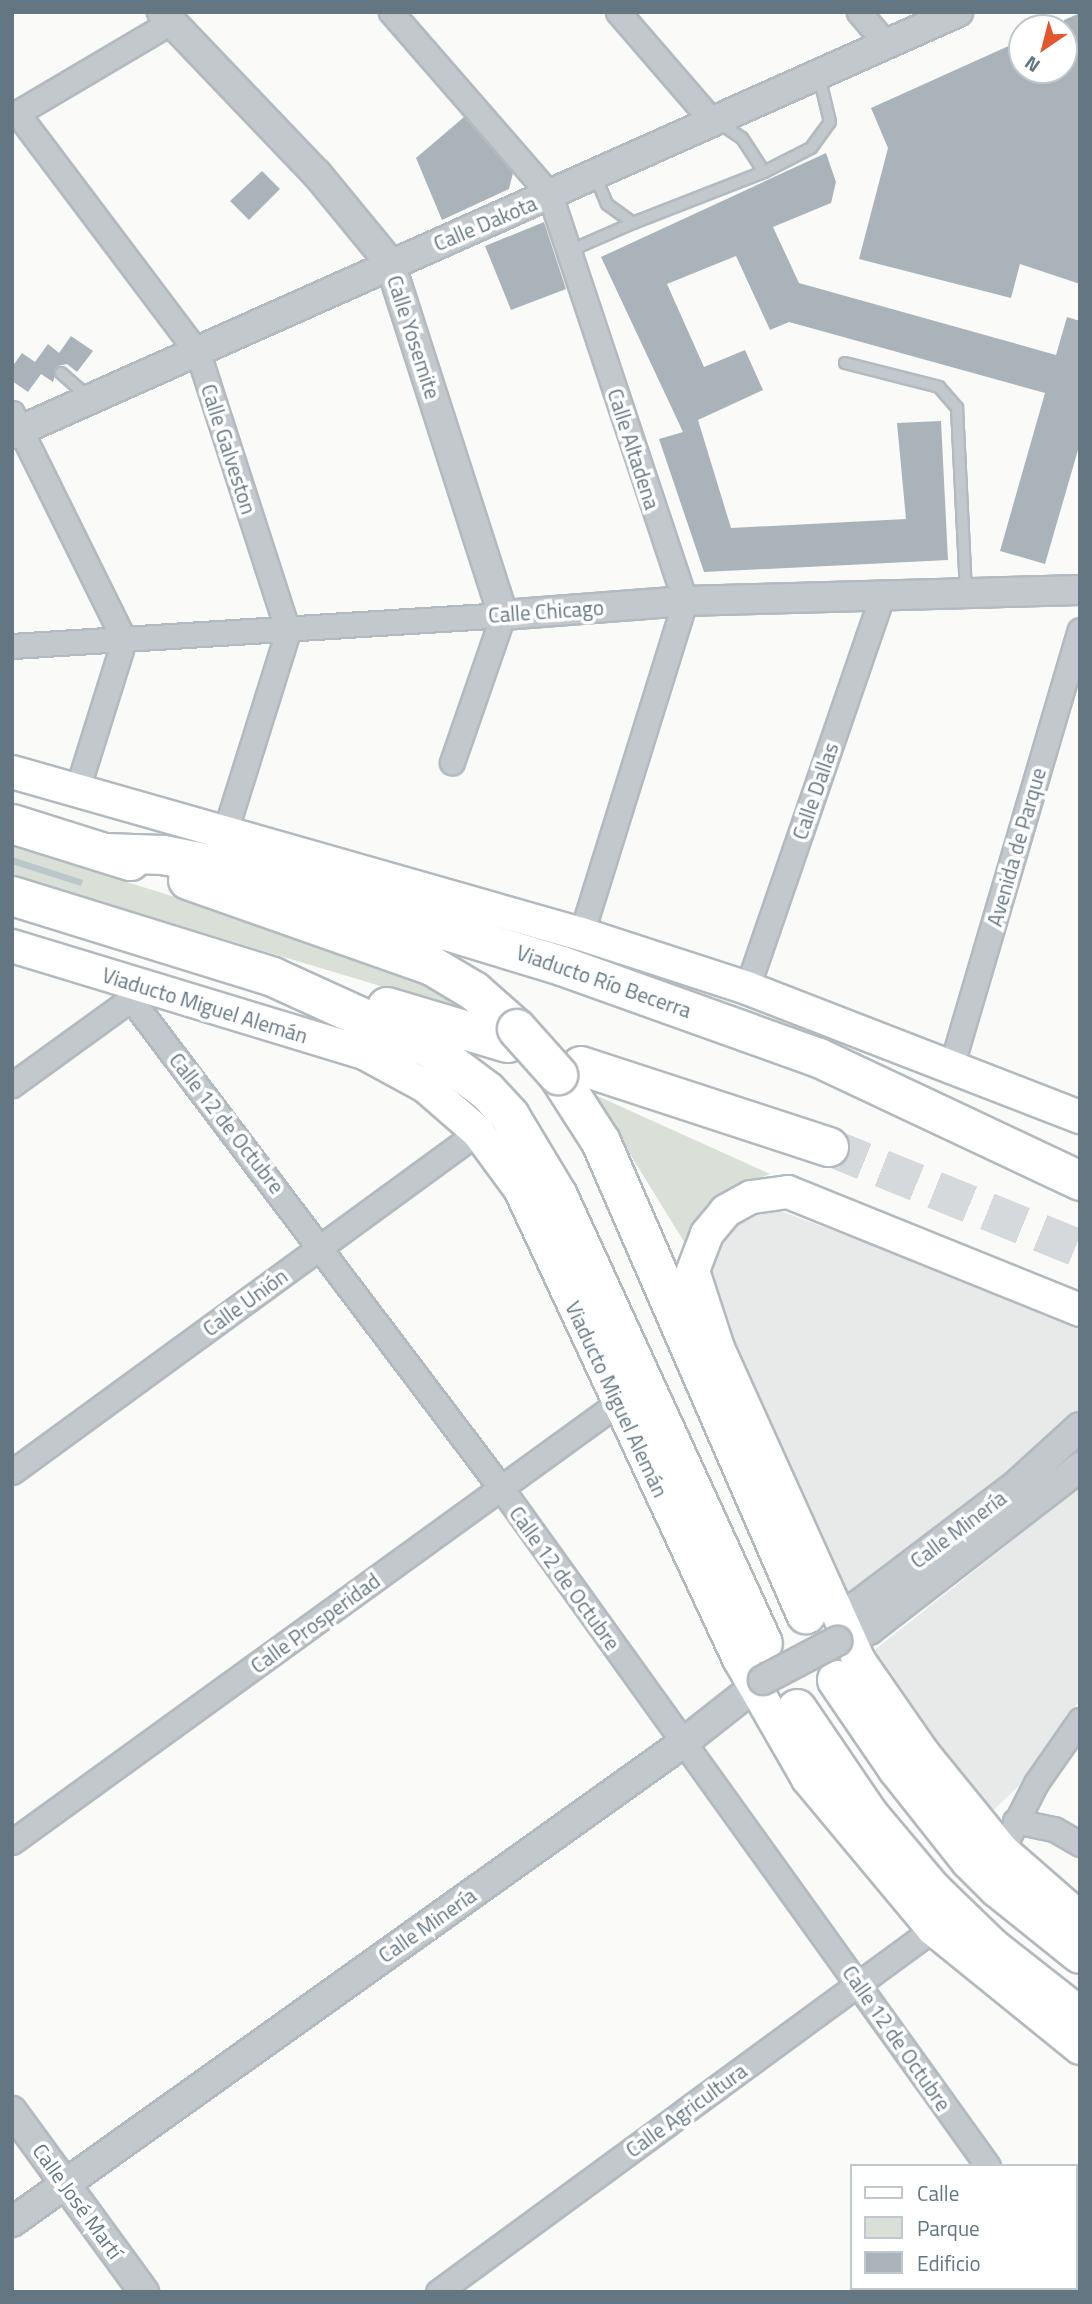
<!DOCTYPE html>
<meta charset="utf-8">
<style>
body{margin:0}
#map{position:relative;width:1092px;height:2304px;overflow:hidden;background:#fafaf8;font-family:"Titillium Web",sans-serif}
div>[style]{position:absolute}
.built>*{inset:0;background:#e8e9e9}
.green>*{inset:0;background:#dadfd7}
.water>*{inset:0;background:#bbc7cb}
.building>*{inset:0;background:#aab3b9}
.motorway-tunnel>*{height:38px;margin-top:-19px;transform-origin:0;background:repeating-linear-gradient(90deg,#d5d9db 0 38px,transparent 0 57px)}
.roads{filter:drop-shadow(2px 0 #b3babf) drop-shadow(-2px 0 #b3babf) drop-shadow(0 2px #b3babf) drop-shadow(0 -2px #b3babf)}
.service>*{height:10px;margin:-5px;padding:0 5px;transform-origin:5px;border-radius:5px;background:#c3c8cc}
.minor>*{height:23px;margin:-11.5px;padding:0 11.5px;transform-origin:11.5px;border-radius:11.5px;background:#c3c8cc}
.tertiary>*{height:28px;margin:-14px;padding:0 14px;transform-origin:14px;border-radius:14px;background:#c3c8cc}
.secondary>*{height:32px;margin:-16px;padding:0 16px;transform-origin:16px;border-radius:16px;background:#fff}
.motorway>*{height:38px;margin:-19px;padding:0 19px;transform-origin:19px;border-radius:19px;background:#fff}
.bridges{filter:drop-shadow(2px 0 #b4b9bd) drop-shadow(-2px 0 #b4b9bd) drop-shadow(0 2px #b4b9bd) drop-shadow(0 -2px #b4b9bd)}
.tertiary-bridge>*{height:28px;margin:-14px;padding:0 14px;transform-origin:14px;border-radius:14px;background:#c3c8cc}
.motorway-bridge>*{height:38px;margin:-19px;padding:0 19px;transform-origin:19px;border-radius:19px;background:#fff}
span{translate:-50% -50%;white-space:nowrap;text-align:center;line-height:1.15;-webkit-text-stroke:7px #fff;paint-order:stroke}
.street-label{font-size:21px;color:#657683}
.frame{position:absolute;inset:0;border:14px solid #657683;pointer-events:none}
.legend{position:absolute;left:850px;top:2164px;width:228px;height:126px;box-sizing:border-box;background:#fff;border:2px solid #c1c8cd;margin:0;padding:9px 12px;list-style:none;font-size:21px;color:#657683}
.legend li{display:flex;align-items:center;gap:14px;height:35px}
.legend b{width:35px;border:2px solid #c1c8cd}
.north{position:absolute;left:1008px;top:14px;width:70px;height:70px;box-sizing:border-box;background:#fff;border:2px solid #c1c8cd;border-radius:50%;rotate:215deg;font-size:19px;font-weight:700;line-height:28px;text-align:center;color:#657683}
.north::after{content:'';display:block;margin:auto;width:24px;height:32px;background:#e4572e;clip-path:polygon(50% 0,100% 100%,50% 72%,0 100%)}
</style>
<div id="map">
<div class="built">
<div style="clip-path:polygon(778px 1210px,1080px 1323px,1080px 1412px,1072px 1422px,845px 1607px,707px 1290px,712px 1248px,747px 1218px)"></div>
<div style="clip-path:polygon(1080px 1487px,1080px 1700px,1024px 1781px,983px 1820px,867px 1656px)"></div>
</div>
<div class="green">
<div style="clip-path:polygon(12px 846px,356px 954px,407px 973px,480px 1016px,12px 875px)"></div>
<div style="clip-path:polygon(593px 1094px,770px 1174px,728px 1191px,695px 1221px,686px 1245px)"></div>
</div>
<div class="water">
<div style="clip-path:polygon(12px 857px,83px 880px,81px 886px,12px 864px)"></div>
</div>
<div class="building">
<div style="clip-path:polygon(1080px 13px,1080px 284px,1020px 264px,1011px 298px,859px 259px,888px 148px,871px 108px,1022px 40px,1022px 70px,1064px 70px,1064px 20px)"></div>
<div style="clip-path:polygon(464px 117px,513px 173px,509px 189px,442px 220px,416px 158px)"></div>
<div style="clip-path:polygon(826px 153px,836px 182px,831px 203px,773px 227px,799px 283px,1056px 355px,1067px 317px,1080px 321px,1080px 443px,1045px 564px,1000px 551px,1045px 393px,789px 322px,770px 330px,736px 256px,667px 284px,704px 367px,745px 350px,763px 390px,698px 420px,731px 528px,906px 519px,897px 423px,941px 421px,948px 560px,704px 572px,659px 439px,683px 432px,601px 257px)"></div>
<div style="clip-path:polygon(262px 171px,280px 189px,249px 220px,230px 201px)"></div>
<div style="clip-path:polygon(544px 222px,566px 289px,511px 310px,485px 246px)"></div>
<div style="clip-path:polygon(71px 336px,93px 351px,77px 372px,67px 364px,58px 366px,53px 382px,41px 374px,28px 392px,12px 381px,12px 367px,22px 353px,35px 362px,48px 344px,59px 353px)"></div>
</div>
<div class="motorway-tunnel">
<div style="left:829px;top:1147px;width:271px;rotate:22.1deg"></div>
</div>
<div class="roads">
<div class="service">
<div style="left:721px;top:124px;width:25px;rotate:34deg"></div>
<div style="left:742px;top:138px;width:40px;rotate:57.1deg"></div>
<div style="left:633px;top:223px;width:141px;rotate:-21.3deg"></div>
<div style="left:764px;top:172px;width:53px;rotate:-27.1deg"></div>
<div style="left:811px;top:148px;width:32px;rotate:-54deg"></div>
<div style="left:830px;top:122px;width:47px;rotate:-103.4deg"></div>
<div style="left:569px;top:251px;width:70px;rotate:-23.6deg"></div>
<div style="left:633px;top:223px;width:32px;rotate:-144deg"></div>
<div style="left:607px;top:204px;width:30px;rotate:-113deg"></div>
<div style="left:845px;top:363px;width:97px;rotate:14.3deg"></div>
<div style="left:939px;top:387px;width:28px;rotate:49deg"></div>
<div style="left:957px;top:408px;width:184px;rotate:87.2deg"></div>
<div style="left:61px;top:373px;width:37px;rotate:41deg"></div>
</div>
<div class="minor">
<div style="left:391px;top:12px;width:242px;rotate:49deg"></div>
<div style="left:550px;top:195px;width:428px;rotate:71.6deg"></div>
<div style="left:685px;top:601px;width:349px;rotate:107.3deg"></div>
<div style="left:618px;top:12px;width:144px;rotate:49.2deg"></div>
<div style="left:859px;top:12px;width:43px;rotate:49.7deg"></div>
<div style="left:17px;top:113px;width:301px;rotate:53deg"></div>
<div style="left:198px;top:353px;width:292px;rotate:72.1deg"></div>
<div style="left:288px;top:631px;width:211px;rotate:107.4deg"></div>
<div style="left:12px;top:116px;width:185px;rotate:-30.6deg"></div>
<div style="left:12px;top:413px;width:253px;rotate:63.7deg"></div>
<div style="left:124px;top:640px;width:157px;rotate:107.4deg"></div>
<div style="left:12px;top:646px;width:492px;rotate:-3.6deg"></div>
<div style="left:503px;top:615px;width:156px;rotate:109.1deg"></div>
<div style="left:747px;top:988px;width:418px;rotate:-71deg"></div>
<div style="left:131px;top:999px;width:613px;rotate:52.89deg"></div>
<div style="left:501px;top:1488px;width:835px;rotate:54.31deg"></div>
<div style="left:952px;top:1064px;width:452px;rotate:-73.6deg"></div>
<div style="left:12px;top:1085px;width:162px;rotate:-35.9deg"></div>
<div style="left:12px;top:1472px;width:577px;rotate:-36.12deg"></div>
<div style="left:1015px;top:1821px;width:40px;rotate:12deg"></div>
<div style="left:1054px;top:1829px;width:30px;rotate:30deg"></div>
<div style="left:12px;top:1842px;width:748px;rotate:-35.92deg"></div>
<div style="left:1002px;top:1850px;width:75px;rotate:-63.1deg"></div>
<div style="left:1036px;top:1783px;width:77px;rotate:-55.1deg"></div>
<div style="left:1076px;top:2220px;width:5px;rotate:-37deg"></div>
<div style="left:438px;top:2292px;width:614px;rotate:-36.25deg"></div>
<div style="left:975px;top:2292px;width:6px;rotate:-39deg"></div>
</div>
<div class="tertiary">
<div style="left:162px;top:12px;width:224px;rotate:46.3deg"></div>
<div style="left:317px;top:174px;width:115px;rotate:50.6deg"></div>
<div style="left:390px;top:263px;width:370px;rotate:72.2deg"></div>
<div style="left:503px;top:615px;width:183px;rotate:-4.4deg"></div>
<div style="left:685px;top:601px;width:395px;rotate:-1.6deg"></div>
<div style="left:12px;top:434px;width:1036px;rotate:-24.04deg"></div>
<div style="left:847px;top:1636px;width:32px;rotate:-72deg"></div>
<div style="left:857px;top:1606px;width:197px;rotate:-37.2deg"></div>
<div style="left:1014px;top:1487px;width:89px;rotate:-42.3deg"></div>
<div style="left:837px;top:1641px;width:34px;rotate:-19deg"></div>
<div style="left:869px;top:1630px;width:267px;rotate:-37.7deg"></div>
<div style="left:12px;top:2111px;width:224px;rotate:53.9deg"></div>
<div style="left:12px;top:2222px;width:824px;rotate:-35.52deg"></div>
<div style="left:683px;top:1743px;width:102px;rotate:-38.2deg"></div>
</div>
<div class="secondary">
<div style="left:12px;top:772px;width:592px;rotate:15.89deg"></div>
<div style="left:581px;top:934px;width:175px;rotate:18deg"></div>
<div style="left:747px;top:988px;width:357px;rotate:21.2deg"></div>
<div style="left:12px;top:946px;width:368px;rotate:16.9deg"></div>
<div style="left:364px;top:1053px;width:69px;rotate:28.4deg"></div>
<div style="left:425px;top:1086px;width:70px;rotate:41deg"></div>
<div style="left:478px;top:1132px;width:71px;rotate:53.6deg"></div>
<div style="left:520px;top:1189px;width:519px;rotate:65.02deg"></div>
<div style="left:739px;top:1659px;width:138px;rotate:60.1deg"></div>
<div style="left:808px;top:1779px;width:195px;rotate:50.2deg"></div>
<div style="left:933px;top:1929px;width:189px;rotate:39deg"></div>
<div style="left:1080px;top:1310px;width:315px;rotate:-158deg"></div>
<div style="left:788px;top:1192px;width:37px;rotate:172deg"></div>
<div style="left:751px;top:1197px;width:29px;rotate:151deg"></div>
<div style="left:726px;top:1211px;width:30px;rotate:130deg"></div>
<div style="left:707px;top:1234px;width:40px;rotate:111deg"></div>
<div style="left:693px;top:1271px;width:81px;rotate:72deg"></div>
<div style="left:718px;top:1348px;width:345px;rotate:65.7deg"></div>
<div style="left:860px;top:1662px;width:112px;rotate:55.2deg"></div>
<div style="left:924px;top:1754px;width:124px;rotate:50.9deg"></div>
<div style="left:1002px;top:1850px;width:103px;rotate:41.1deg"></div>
</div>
<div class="motorway">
<div style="left:12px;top:824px;width:124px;rotate:17.4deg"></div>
<div style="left:105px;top:853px;width:58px;rotate:2deg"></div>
<div style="left:163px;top:855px;width:95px;rotate:11deg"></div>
<div style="left:256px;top:873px;width:320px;rotate:16.9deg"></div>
<div style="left:562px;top:966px;width:273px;rotate:19.7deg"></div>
<div style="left:819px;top:1058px;width:289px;rotate:25.2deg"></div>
<div style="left:188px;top:880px;width:259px;rotate:19.4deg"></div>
<div style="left:432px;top:966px;width:49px;rotate:30.8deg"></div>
<div style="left:474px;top:991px;width:57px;rotate:41.5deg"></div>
<div style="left:12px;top:896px;width:273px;rotate:17.2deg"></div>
<div style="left:273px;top:977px;width:174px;rotate:24.5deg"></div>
<div style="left:431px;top:1049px;width:70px;rotate:36.9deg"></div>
<div style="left:487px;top:1091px;width:34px;rotate:47deg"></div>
<div style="left:510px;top:1116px;width:93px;rotate:59deg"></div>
<div style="left:558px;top:1196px;width:492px;rotate:65.4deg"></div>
<div style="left:387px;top:1007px;width:126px;rotate:16.6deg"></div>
<div style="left:581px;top:1066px;width:261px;rotate:18.1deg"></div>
<div style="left:558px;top:1075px;width:80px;rotate:57.3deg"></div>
<div style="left:601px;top:1142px;width:515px;rotate:66.52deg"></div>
<div style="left:837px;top:1680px;width:107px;rotate:55.7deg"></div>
<div style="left:897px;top:1768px;width:117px;rotate:51.6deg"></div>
<div style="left:970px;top:1860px;width:40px;rotate:45deg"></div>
<div style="left:998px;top:1888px;width:105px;rotate:38.8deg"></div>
<div style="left:797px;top:1709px;width:128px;rotate:55.8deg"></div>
<div style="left:869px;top:1815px;width:98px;rotate:50deg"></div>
<div style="left:932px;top:1890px;width:83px;rotate:44deg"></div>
<div style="left:992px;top:1948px;width:112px;rotate:38.1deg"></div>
</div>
</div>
<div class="bridges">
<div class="tertiary-bridge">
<div style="left:763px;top:1680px;width:84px;rotate:-27.8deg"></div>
</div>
<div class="motorway-bridge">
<div style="left:517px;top:1029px;width:62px;rotate:48.3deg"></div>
</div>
</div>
<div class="street-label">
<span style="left:485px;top:223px;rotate:-23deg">Calle Dakota</span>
<span style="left:414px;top:337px;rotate:72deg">Calle Yosemite</span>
<span style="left:229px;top:449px;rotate:72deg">Calle Galveston</span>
<span style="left:634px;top:449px;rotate:72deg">Calle Altadena</span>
<span style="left:546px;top:611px;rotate:-4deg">Calle Chicago</span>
<span style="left:815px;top:791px;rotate:-71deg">Calle Dallas</span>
<span style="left:1016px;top:847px;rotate:-74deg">Avenida de Parque</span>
<span style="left:604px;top:981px;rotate:19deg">Viaducto Río Becerra</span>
<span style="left:205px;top:1005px;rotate:17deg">Viaducto Miguel Alemán</span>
<span style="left:227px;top:1123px;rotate:52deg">Calle 12 de Octubre</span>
<span style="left:245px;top:1302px;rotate:-36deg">Calle Unión</span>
<span style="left:617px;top:1399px;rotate:65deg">Viaducto Miguel Alemán</span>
<span style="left:958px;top:1529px;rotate:-37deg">Calle Minería</span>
<span style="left:565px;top:1578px;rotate:54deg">Calle 12 de Octubre</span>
<span style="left:315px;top:1623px;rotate:-36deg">Calle Prosperidad</span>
<span style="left:427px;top:1925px;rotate:-35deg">Calle Minería</span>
<span style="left:897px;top:2038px;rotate:55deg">Calle 12 de Octubre</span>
<span style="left:686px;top:2110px;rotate:-36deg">Calle Agricultura</span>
<span style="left:78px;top:2201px;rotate:54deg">Calle José Martí</span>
</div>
<div class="frame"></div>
<ul class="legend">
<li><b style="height:9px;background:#fff"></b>Calle</li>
<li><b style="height:19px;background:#dadfd7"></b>Parque</li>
<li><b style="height:19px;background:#aab3b9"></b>Edificio</li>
</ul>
<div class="north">N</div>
</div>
